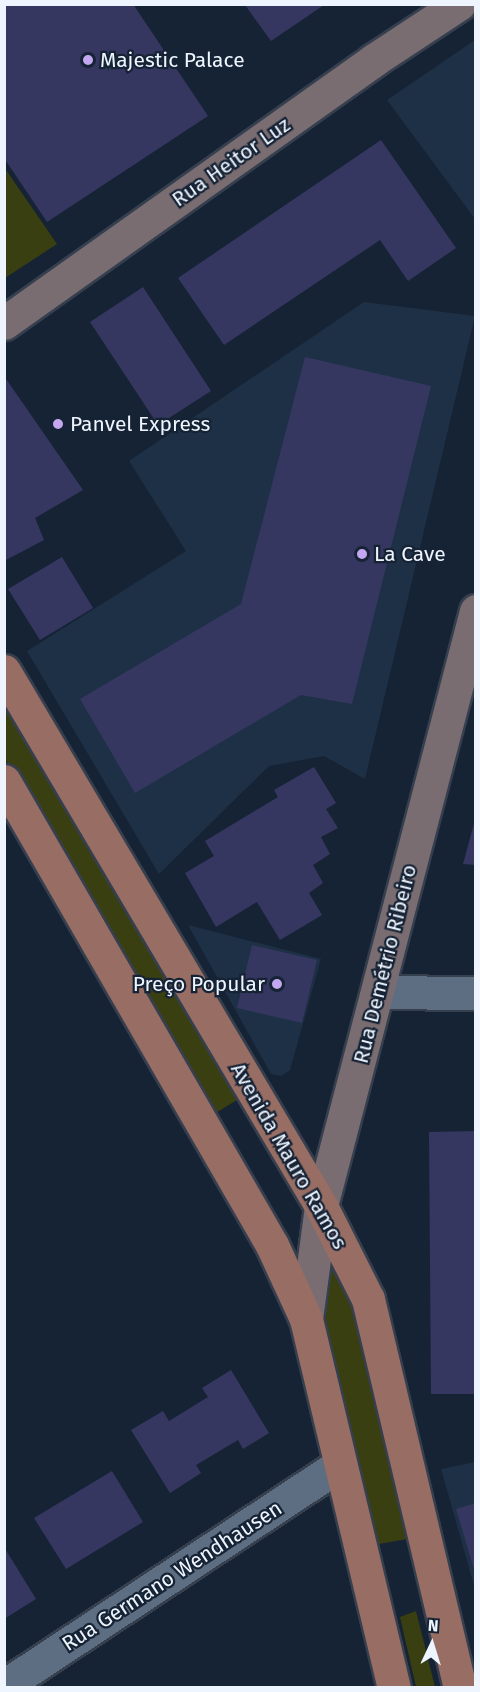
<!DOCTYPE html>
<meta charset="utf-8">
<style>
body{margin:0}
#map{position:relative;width:480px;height:1692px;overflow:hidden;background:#162335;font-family:"Fira Sans",sans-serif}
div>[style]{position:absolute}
.built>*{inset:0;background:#1d3046}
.green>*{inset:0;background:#3a3f11}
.building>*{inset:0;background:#353761}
.roads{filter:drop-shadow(2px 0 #363f4e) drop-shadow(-2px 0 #363f4e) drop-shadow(0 2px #363f4e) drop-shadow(0 -2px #363f4e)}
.minor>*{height:33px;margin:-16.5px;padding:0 16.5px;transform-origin:16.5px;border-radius:16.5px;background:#5d6d82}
.tertiary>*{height:33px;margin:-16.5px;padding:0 16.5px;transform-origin:16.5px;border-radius:16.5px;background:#5d6d82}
.secondary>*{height:33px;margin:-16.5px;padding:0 16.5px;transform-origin:16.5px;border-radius:16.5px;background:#7a6d72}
.primary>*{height:33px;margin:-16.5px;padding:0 16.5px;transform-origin:16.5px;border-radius:16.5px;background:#986d63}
.dots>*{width:16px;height:16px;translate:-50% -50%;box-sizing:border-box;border:3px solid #162335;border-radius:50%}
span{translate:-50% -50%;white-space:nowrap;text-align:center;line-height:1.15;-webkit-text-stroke:4.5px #162335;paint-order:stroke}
.poi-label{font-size:21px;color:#eef5ff}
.left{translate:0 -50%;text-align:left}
.right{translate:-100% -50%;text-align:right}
.street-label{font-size:21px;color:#eef5ff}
.frame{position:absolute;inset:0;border:6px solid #eef5ff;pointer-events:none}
.north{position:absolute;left:402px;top:1614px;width:60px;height:60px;-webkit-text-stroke:4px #162335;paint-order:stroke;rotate:4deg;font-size:16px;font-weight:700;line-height:24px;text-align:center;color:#eef5ff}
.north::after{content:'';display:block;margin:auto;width:21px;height:27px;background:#eef5ff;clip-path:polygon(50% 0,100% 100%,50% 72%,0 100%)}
</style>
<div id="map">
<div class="built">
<div style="clip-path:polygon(475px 40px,475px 219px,387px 100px)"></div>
<div style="clip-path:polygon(364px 302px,475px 316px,365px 779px,324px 756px,269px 766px,159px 874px,27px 651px,186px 551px,129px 461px)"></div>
<div style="clip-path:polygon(188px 925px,321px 959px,290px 1070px,281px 1076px,271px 1074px)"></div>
<div style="clip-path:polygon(475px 1462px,475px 1589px,441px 1469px)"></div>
</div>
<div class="green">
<div style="clip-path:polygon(4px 167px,57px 244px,5px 278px,4px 278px)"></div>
<div style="clip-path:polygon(4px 695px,242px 1097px,214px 1114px,5px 759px)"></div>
<div style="clip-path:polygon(331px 1257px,363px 1320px,413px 1538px,373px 1545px,323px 1323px)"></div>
<div style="clip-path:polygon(416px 1611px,435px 1687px,416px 1687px,400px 1617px)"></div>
</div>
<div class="building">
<div style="clip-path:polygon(4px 4px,133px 4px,208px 116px,47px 222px,4px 158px)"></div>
<div style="clip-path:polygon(245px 5px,324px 5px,271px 41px)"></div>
<div style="clip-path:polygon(381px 140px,456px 248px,408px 281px,380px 240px,224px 345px,178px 278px)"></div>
<div style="clip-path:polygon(143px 287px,211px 391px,158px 425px,90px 322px)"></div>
<div style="clip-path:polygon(305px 357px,431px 386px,352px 704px,301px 695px,135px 793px,80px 699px,241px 604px)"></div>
<div style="clip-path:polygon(4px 376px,83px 490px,35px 518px,44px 540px,4px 561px)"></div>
<div style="clip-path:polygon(62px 557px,93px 608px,40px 640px,8px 589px)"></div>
<div style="clip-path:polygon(314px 767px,336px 803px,326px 809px,338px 828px,321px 837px,330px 854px,313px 865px,323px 883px,309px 893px,322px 915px,280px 940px,257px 902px,216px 927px,185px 873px,214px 856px,205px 841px,278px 797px,274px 790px)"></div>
<div style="clip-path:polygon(475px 820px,476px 865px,463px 864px)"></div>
<div style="clip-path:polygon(252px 945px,317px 960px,302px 1023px,237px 1008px)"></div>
<div style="clip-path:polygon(476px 1131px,476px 1394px,431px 1394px,429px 1132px)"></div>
<div style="clip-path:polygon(231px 1370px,269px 1433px,243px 1449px,238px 1440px,196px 1465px,201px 1473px,170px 1493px,131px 1430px,163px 1411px,169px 1421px,208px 1397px,202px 1388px)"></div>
<div style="clip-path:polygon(112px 1471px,143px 1522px,66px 1569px,34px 1518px)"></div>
<div style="clip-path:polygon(476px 1503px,476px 1573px,475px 1573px,456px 1509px)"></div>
<div style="clip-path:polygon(4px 1547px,36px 1599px,4px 1619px)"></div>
</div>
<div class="roads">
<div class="minor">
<div style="left:378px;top:992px;width:98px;rotate:0.6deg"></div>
</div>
<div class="tertiary">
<div style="left:4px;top:1686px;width:401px;rotate:-33.4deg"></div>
</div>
<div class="secondary">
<div style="left:4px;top:323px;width:454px;rotate:-35.4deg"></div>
<div style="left:374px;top:60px;width:102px;rotate:-33.4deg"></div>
<div style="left:306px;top:1319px;width:114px;rotate:-82.4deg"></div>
<div style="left:321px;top:1206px;width:615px;rotate:-75.4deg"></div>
</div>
<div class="primary">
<div style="left:4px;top:671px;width:622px;rotate:59.35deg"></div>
<div style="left:321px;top:1206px;width:104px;rotate:63.2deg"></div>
<div style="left:368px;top:1299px;width:400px;rotate:76.7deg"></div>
<div style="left:4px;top:781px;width:536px;rotate:59.99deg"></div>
<div style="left:272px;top:1245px;width:81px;rotate:65.3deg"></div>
<div style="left:306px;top:1319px;width:379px;rotate:76.6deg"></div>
</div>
</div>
<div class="dots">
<div style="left:88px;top:60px;background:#c4a7f1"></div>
<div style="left:58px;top:424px;background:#c4a7f1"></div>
<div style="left:362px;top:554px;background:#c4a7f1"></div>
<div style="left:277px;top:984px;background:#c4a7f1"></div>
</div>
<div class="poi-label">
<span class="left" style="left:100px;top:60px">Majestic Palace</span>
<span class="left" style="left:70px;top:424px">Panvel Express</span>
<span class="left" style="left:374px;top:554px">La Cave</span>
<span class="right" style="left:265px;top:984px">Preço Popular</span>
</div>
<div class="street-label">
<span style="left:231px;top:162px;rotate:-35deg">Rua Heitor Luz</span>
<span style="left:385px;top:964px;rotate:-76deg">Rua Demétrio Ribeiro</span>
<span style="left:289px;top:1156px;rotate:60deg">Avenida Mauro Ramos</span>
<span style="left:172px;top:1576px;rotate:-33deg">Rua Germano Wendhausen</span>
</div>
<div class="frame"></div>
<div class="north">N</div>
</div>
